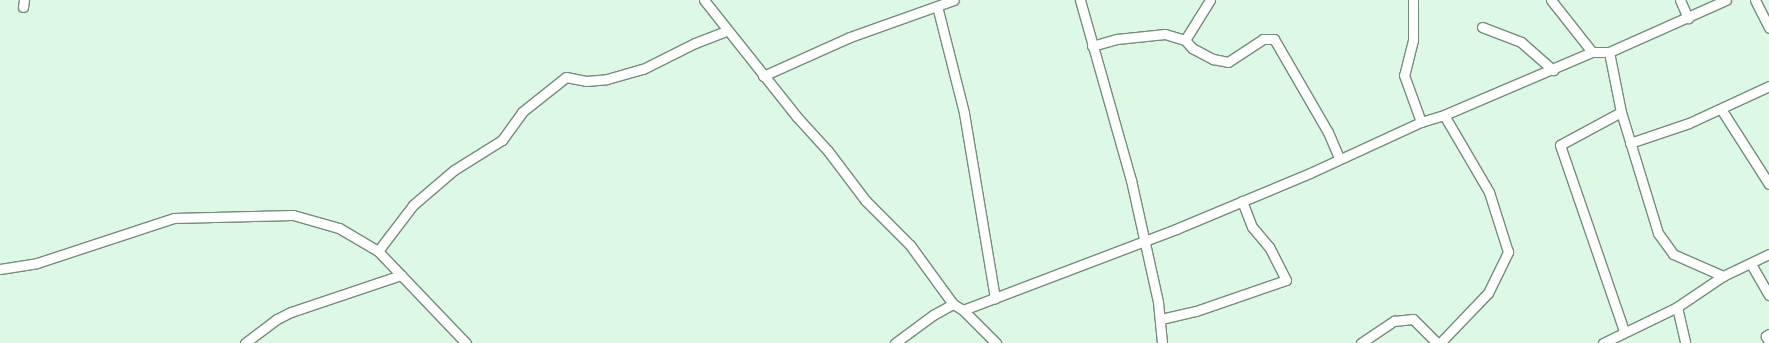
<!DOCTYPE html>
<style>
body{margin:0}
#map{position:relative;width:1769px;height:343px;overflow:hidden;background:#ddf9e5;font-family:"Roboto Condensed",sans-serif}
div>[style]{position:absolute}
.roads{filter:drop-shadow(1px 0 #748d7b) drop-shadow(-1px 0 #748d7b) drop-shadow(0 1px #748d7b) drop-shadow(0 -1px #748d7b)}
.street>*{height:9px;margin:-4.5px;padding:0 4.5px;transform-origin:4.5px;border-radius:4.5px;background:#fff}
span{translate:-50% -50%;white-space:nowrap;text-align:center;line-height:1.15;-webkit-text-stroke:3px #fff;paint-order:stroke}
</style>
<div id="map">
<div class="roads">
<div class="street">
<div style="left:704px;top:0;width:149px;rotate:51.5deg"></div>
<div style="left:797px;top:117px;width:46px;rotate:47.6deg"></div>
<div style="left:828px;top:151px;width:63px;rotate:52.8deg"></div>
<div style="left:866px;top:201px;width:62px;rotate:45deg"></div>
<div style="left:910px;top:245px;width:73px;rotate:53.9deg"></div>
<div style="left:953px;top:304px;width:12px;rotate:31deg"></div>
<div style="left:963px;top:310px;width:47px;rotate:45deg"></div>
<div style="left:1080px;top:0;width:187px;rotate:74.2deg"></div>
<div style="left:1131px;top:180px;width:125px;rotate:77.5deg"></div>
<div style="left:1158px;top:302px;width:41px;rotate:84.4deg"></div>
<div style="left:1413px;top:0;width:40px;rotate:90deg"></div>
<div style="left:1413px;top:40px;width:36px;rotate:104deg"></div>
<div style="left:1404px;top:75px;width:50px;rotate:70.1deg"></div>
<div style="left:1551px;top:0;width:66px;rotate:51.7deg"></div>
<div style="left:1680px;top:0;width:20px;rotate:66deg"></div>
<div style="left:1755px;top:0;width:31px;rotate:63deg"></div>
<div style="left:937px;top:6px;width:110px;rotate:75.8deg"></div>
<div style="left:964px;top:113px;width:188px;rotate:80.5deg"></div>
<div style="left:23px;top:7px;width:7px;rotate:-82deg"></div>
<div style="left:1482px;top:27px;width:42px;rotate:21deg"></div>
<div style="left:1521px;top:42px;width:43px;rotate:41.2deg"></div>
<div style="left:1185px;top:40px;width:47px;rotate:-58deg"></div>
<div style="left:1092px;top:46px;width:26px;rotate:-16deg"></div>
<div style="left:1117px;top:39px;width:48px;rotate:-5.9deg"></div>
<div style="left:1165px;top:34px;width:21px;rotate:17deg"></div>
<div style="left:1185px;top:40px;width:11px;rotate:49deg"></div>
<div style="left:1192px;top:48px;width:24px;rotate:28deg"></div>
<div style="left:1213px;top:59px;width:15px;rotate:11deg"></div>
<div style="left:1228px;top:62px;width:42px;rotate:-33.3deg"></div>
<div style="left:1263px;top:39px;width:11px"></div>
<div style="left:1274px;top:39px;width:108px;rotate:59.9deg"></div>
<div style="left:1328px;top:132px;width:28px;rotate:67deg"></div>
<div style="left:1609px;top:52px;width:61px;rotate:78.7deg"></div>
<div style="left:1621px;top:112px;width:127px;rotate:73deg"></div>
<div style="left:1658px;top:233px;width:26px;rotate:54deg"></div>
<div style="left:1673px;top:254px;width:55px;rotate:23.7deg"></div>
<div style="left:763px;top:76px;width:95px;rotate:-24.1deg"></div>
<div style="left:850px;top:37px;width:110px;rotate:-19.6deg"></div>
<div style="left:1721px;top:109px;width:89px;rotate:57.4deg"></div>
<div style="left:1621px;top:112px;width:69px;rotate:151.6deg"></div>
<div style="left:1560px;top:145px;width:197px;rotate:71deg"></div>
<div style="left:1630px;top:143px;width:62px;rotate:-18.7deg"></div>
<div style="left:1689px;top:123px;width:88px;rotate:-24.8deg"></div>
<div style="left:378px;top:251px;width:58px;rotate:-52.7deg"></div>
<div style="left:413px;top:205px;width:54px;rotate:-40.5deg"></div>
<div style="left:454px;top:170px;width:57px;rotate:-32deg"></div>
<div style="left:502px;top:140px;width:34px;rotate:-54deg"></div>
<div style="left:522px;top:112px;width:56px;rotate:-38.5deg"></div>
<div style="left:566px;top:77px;width:20px;rotate:11deg"></div>
<div style="left:586px;top:81px;width:21px;rotate:-5deg"></div>
<div style="left:607px;top:79px;width:37px;rotate:-16deg"></div>
<div style="left:643px;top:69px;width:58px;rotate:-26.6deg"></div>
<div style="left:695px;top:43px;width:34px;rotate:-21deg"></div>
<div style="left:1751px;top:264px;width:36px;rotate:60deg"></div>
<div style="left:0;top:269px;width:37px;rotate:-9deg"></div>
<div style="left:37px;top:263px;width:144px;rotate:-18.2deg"></div>
<div style="left:174px;top:218px;width:119px;rotate:-1.4deg"></div>
<div style="left:293px;top:215px;width:48px;rotate:15.8deg"></div>
<div style="left:339px;top:228px;width:45px;rotate:30.5deg"></div>
<div style="left:378px;top:251px;width:127px;rotate:46.3deg"></div>
<div style="left:1677px;top:307px;width:37px;rotate:77deg"></div>
<div style="left:963px;top:310px;width:228px;rotate:-20.8deg"></div>
<div style="left:1176px;top:229px;width:145px;rotate:-22.7deg"></div>
<div style="left:1310px;top:173px;width:122px;rotate:-24.7deg"></div>
<div style="left:1421px;top:122px;width:24px;rotate:-17deg"></div>
<div style="left:1444px;top:115px;width:161px;rotate:-23.1deg"></div>
<div style="left:1592px;top:52px;width:17px"></div>
<div style="left:1609px;top:52px;width:128px;rotate:-24deg"></div>
<div style="left:1161px;top:319px;width:36px;rotate:-13deg"></div>
<div style="left:1196px;top:311px;width:95px;rotate:-19deg"></div>
<div style="left:1286px;top:280px;width:37px;rotate:-117deg"></div>
<div style="left:1269px;top:247px;width:26px;rotate:-130deg"></div>
<div style="left:1252px;top:227px;width:28px;rotate:-111deg"></div>
<div style="left:1769px;top:334px;width:4px;rotate:146deg"></div>
<div style="left:1766px;top:336px;width:7px;rotate:63deg"></div>
<div style="left:245px;top:343px;width:40px;rotate:-37deg"></div>
<div style="left:277px;top:319px;width:16px;rotate:-27deg"></div>
<div style="left:291px;top:312px;width:116px;rotate:-18.6deg"></div>
<div style="left:895px;top:343px;width:47px;rotate:-36.4deg"></div>
<div style="left:933px;top:315px;width:23px;rotate:-29deg"></div>
<div style="left:1361px;top:343px;width:40px;rotate:-34deg"></div>
<div style="left:1394px;top:321px;width:19px;rotate:-6deg"></div>
<div style="left:1413px;top:319px;width:34px;rotate:45deg"></div>
<div style="left:1440px;top:343px;width:69px;rotate:-46.2deg"></div>
<div style="left:1488px;top:293px;width:46px;rotate:-64deg"></div>
<div style="left:1508px;top:252px;width:63px;rotate:-107.6deg"></div>
<div style="left:1489px;top:192px;width:89px;rotate:-120.3deg"></div>
<div style="left:1603px;top:343px;width:82px;rotate:-25.9deg"></div>
<div style="left:1677px;top:307px;width:55px;rotate:-34deg"></div>
<div style="left:1723px;top:276px;width:51px;rotate:-25.6deg"></div>
</div>
</div>
</div>
